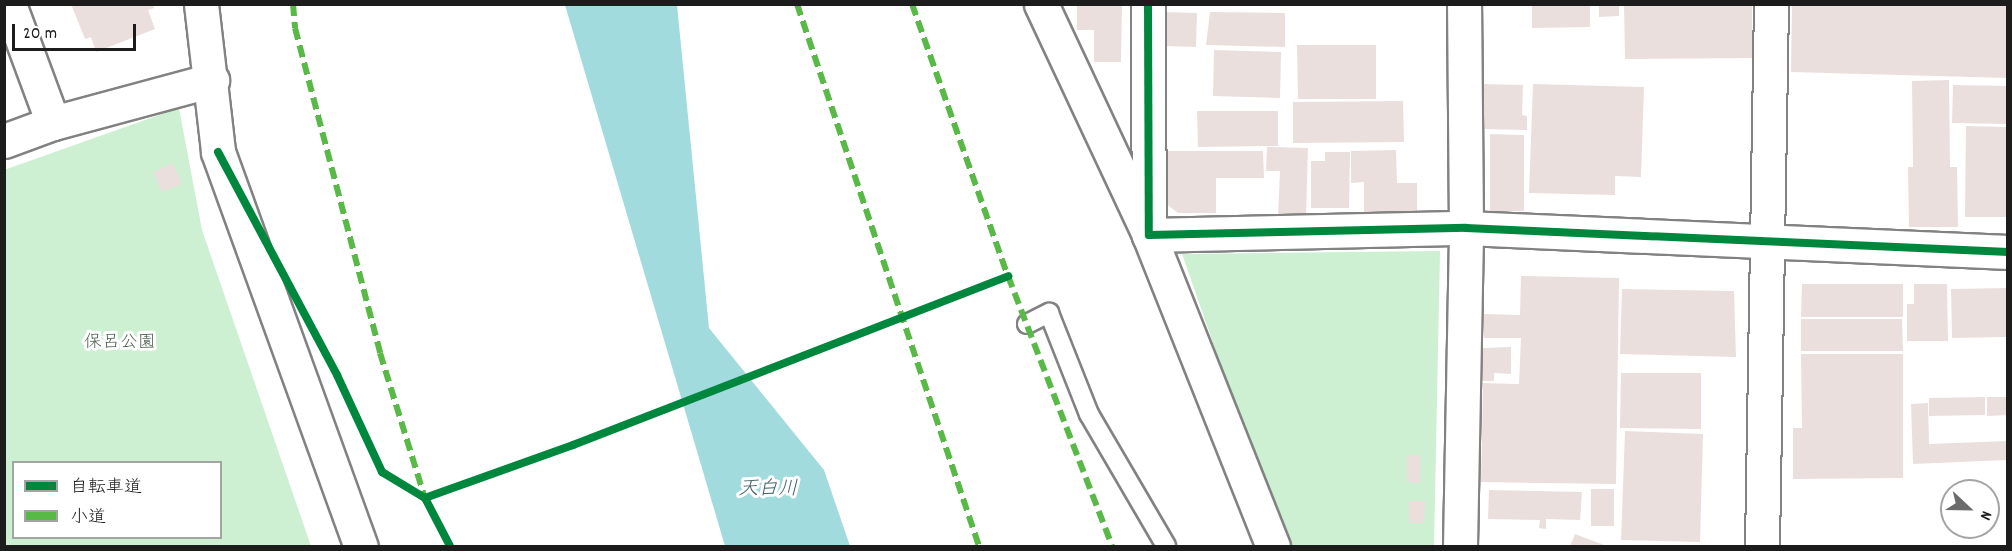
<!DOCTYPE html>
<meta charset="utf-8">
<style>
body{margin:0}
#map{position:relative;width:2012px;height:551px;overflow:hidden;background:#fff;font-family:Dekko,"Klee One",sans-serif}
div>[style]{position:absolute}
.green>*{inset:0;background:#ccf0d1}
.water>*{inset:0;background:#a1dbde}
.building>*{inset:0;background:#ebdfde}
.roads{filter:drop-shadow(2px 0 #828282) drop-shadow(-2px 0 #828282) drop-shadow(0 2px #828282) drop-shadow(0 -2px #828282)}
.service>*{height:18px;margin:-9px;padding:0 9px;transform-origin:9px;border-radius:9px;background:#fff}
.minor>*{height:33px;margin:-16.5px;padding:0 16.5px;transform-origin:16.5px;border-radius:16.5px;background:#fff}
.quiet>*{height:6px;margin-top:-3px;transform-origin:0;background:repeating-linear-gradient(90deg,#58b947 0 12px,transparent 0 18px)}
.cycleway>*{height:8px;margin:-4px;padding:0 4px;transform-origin:4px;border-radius:4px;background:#00873e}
span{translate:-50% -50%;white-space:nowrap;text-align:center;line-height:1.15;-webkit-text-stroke:6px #fff;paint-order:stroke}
.park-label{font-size:18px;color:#4b624e}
.water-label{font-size:20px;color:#416264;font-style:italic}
.frame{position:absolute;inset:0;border:6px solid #1c1c1c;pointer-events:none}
.legend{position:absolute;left:12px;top:461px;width:210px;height:78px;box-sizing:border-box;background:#fff;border:2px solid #a4a4a4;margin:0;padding:8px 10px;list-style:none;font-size:18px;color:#1c1c1c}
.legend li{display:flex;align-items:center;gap:12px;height:30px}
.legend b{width:30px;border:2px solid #a4a4a4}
.north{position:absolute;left:1940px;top:479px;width:60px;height:60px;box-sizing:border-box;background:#fff;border:2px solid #a4a4a4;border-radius:50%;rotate:112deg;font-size:16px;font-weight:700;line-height:24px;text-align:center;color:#1c1c1c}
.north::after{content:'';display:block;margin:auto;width:21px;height:27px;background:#6b6b6b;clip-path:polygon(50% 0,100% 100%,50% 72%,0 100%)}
.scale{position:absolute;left:12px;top:24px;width:124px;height:27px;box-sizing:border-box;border:3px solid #1c1c1c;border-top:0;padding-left:8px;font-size:18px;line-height:21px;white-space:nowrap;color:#1c1c1c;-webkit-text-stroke:4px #fff;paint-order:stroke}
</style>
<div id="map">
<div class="green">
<div style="clip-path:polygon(evenodd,179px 108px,202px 230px,311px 546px,5px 546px,4px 170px,179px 108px,14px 462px,220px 462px,220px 538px,14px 538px,14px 462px)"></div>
<div style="clip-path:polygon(1440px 251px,1434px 546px,1284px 546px,1182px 254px)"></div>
</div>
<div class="water">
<div style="clip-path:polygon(565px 5px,677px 5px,709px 328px,824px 470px,850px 546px,725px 546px)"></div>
</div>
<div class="building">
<div style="clip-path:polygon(71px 4px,153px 4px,154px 8px,148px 10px,155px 29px,96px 52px,91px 37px,85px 39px)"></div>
<div style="clip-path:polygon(1077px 4px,1122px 4px,1121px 62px,1094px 62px,1094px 30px,1077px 30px)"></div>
<div style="clip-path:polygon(1532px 4px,1590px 4px,1590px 27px,1532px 28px)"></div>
<div style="clip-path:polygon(1599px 4px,1619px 4px,1619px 16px,1599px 17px)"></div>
<div style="clip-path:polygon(1624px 4px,1752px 4px,1752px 58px,1625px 59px)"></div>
<div style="clip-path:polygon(1792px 4px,2008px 4px,2008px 78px,1791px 72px)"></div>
<div style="clip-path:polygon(1164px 12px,1197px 13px,1196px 47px,1163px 46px)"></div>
<div style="clip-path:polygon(1210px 12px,1285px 13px,1285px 47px,1206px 45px)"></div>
<div style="clip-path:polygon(1297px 45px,1376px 45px,1376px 99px,1298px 99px)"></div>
<div style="clip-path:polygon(1214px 50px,1281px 52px,1280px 98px,1213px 96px)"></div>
<div style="clip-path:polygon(1949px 80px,1950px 167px,1957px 167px,1958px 227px,1909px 227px,1908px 167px,1913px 167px,1912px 81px)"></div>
<div style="clip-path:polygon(1483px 84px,1523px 85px,1522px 115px,1527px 116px,1527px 130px,1482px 129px)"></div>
<div style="clip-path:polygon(1533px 84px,1644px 87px,1641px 177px,1615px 176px,1615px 195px,1529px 193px)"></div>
<div style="clip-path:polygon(1953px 85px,2008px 86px,2008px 124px,1952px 123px)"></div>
<div style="clip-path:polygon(1403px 101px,1404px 142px,1293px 143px,1293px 102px)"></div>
<div style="clip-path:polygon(1197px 111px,1278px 111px,1278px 146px,1198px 147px)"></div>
<div style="clip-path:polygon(1966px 126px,2008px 127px,2008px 217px,1965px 217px)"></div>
<div style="clip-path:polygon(1490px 134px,1524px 135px,1524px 211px,1490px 211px)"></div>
<div style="clip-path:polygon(1267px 147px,1308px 148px,1306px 216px,1278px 215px,1280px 171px,1266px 171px)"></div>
<div style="clip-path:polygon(1396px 150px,1397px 183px,1417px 183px,1417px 215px,1364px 215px,1364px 182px,1351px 183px,1351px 151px)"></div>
<div style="clip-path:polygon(1164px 151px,1263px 151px,1264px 178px,1216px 178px,1216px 213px,1178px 213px,1165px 203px)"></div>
<div style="clip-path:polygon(1325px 152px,1350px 152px,1349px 208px,1311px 208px,1311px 161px,1325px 161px)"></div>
<div style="clip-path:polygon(173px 163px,182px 184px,162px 192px,153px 172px)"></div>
<div style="clip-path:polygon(1521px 276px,1619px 278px,1616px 484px,1481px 482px,1483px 383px,1519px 384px,1521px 338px,1484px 338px,1484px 314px,1520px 315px)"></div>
<div style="clip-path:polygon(1802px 284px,1903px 284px,1903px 317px,1801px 317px)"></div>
<div style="clip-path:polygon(1914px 284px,1947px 284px,1948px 341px,1907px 341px,1907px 304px,1914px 304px)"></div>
<div style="clip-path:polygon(2008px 288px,2008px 337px,1952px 338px,1951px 289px)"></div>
<div style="clip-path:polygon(1622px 289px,1734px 291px,1736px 357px,1620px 354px)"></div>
<div style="clip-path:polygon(1801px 319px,1902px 319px,1903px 351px,1801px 351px)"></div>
<div style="clip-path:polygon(1511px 347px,1511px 374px,1494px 373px,1494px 381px,1483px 381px,1483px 348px)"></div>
<div style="clip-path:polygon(1801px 354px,1903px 354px,1903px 478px,1793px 479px,1793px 428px,1802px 428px)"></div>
<div style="clip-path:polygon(1621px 373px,1701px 373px,1701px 429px,1620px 428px)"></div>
<div style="clip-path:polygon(1985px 397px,1985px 415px,1929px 416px,1929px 398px)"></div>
<div style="clip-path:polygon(1987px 397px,2008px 397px,2008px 415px,1987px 416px)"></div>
<div style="clip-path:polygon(1928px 403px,1929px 444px,2007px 441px,2007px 460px,1913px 464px,1911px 404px)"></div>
<div style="clip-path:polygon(1625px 431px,1703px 434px,1700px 542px,1621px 540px)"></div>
<div style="clip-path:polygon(1407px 455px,1421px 455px,1420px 483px,1407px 482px)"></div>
<div style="clip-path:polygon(1591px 489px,1614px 489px,1614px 526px,1591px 526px)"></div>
<div style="clip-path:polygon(1489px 490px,1582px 492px,1580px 520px,1546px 519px,1546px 529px,1539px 528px,1540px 520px,1488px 519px)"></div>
<div style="clip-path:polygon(1409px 501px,1425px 501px,1424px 523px,1409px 523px)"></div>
<div style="clip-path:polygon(1575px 534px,1607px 546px,1570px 546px)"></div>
</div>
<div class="roads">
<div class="service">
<div style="left:1027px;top:324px;width:25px;rotate:-27deg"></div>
<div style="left:1049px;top:313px;width:109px;rotate:68.4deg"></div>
<div style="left:1089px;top:414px;width:153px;rotate:59.7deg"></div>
</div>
<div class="minor">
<div style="left:201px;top:4px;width:149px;rotate:83.4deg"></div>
<div style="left:218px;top:152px;width:419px;rotate:70.1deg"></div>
<div style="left:1041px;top:4px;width:255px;rotate:64.9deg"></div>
<div style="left:1149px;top:235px;width:335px;rotate:68.3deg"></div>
<div style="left:1148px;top:4px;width:231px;rotate:89.8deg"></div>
<div style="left:1149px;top:235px;width:317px;rotate:-1.3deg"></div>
<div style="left:1466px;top:228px;width:543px;rotate:2.54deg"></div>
<div style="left:53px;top:123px;width:165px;rotate:-15.1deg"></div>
<div style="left:4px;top:141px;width:52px;rotate:-20.2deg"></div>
<div style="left:53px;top:123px;width:127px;rotate:-110.3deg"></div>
<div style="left:1460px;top:546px;width:318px;rotate:-88.9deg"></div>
<div style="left:1466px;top:228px;width:224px;rotate:-90.5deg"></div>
<div style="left:1762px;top:546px;width:542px;rotate:-89.05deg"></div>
</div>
</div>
<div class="quiet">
<div style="left:293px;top:4px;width:24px;rotate:85deg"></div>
<div style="left:295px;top:28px;width:336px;rotate:75.3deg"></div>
<div style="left:380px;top:353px;width:152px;rotate:72.8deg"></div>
<div style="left:797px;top:4px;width:572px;rotate:71.44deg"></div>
<div style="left:912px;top:4px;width:288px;rotate:70.6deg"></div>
<div style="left:1008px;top:276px;width:289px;rotate:68.9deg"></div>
</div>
<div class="cycleway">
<div style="left:1148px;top:4px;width:231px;rotate:89.8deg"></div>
<div style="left:1149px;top:235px;width:317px;rotate:-1.3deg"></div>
<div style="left:1466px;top:228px;width:543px;rotate:2.54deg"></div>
<div style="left:218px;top:152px;width:253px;rotate:61.9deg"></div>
<div style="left:337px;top:375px;width:107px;rotate:65.1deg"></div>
<div style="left:382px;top:472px;width:50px;rotate:31.2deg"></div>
<div style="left:425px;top:498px;width:54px;rotate:62.5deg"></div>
<div style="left:425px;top:498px;width:157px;rotate:-19.7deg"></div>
<div style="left:573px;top:445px;width:467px;rotate:-21.2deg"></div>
</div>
<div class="park-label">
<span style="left:120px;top:344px">保呂公園</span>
</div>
<div class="water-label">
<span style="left:768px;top:490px">天白川</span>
</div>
<div class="frame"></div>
<ul class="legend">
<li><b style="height:8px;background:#00873e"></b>自転車道</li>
<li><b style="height:8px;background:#58b947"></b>小道</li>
</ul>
<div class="north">N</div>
<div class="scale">20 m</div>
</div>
